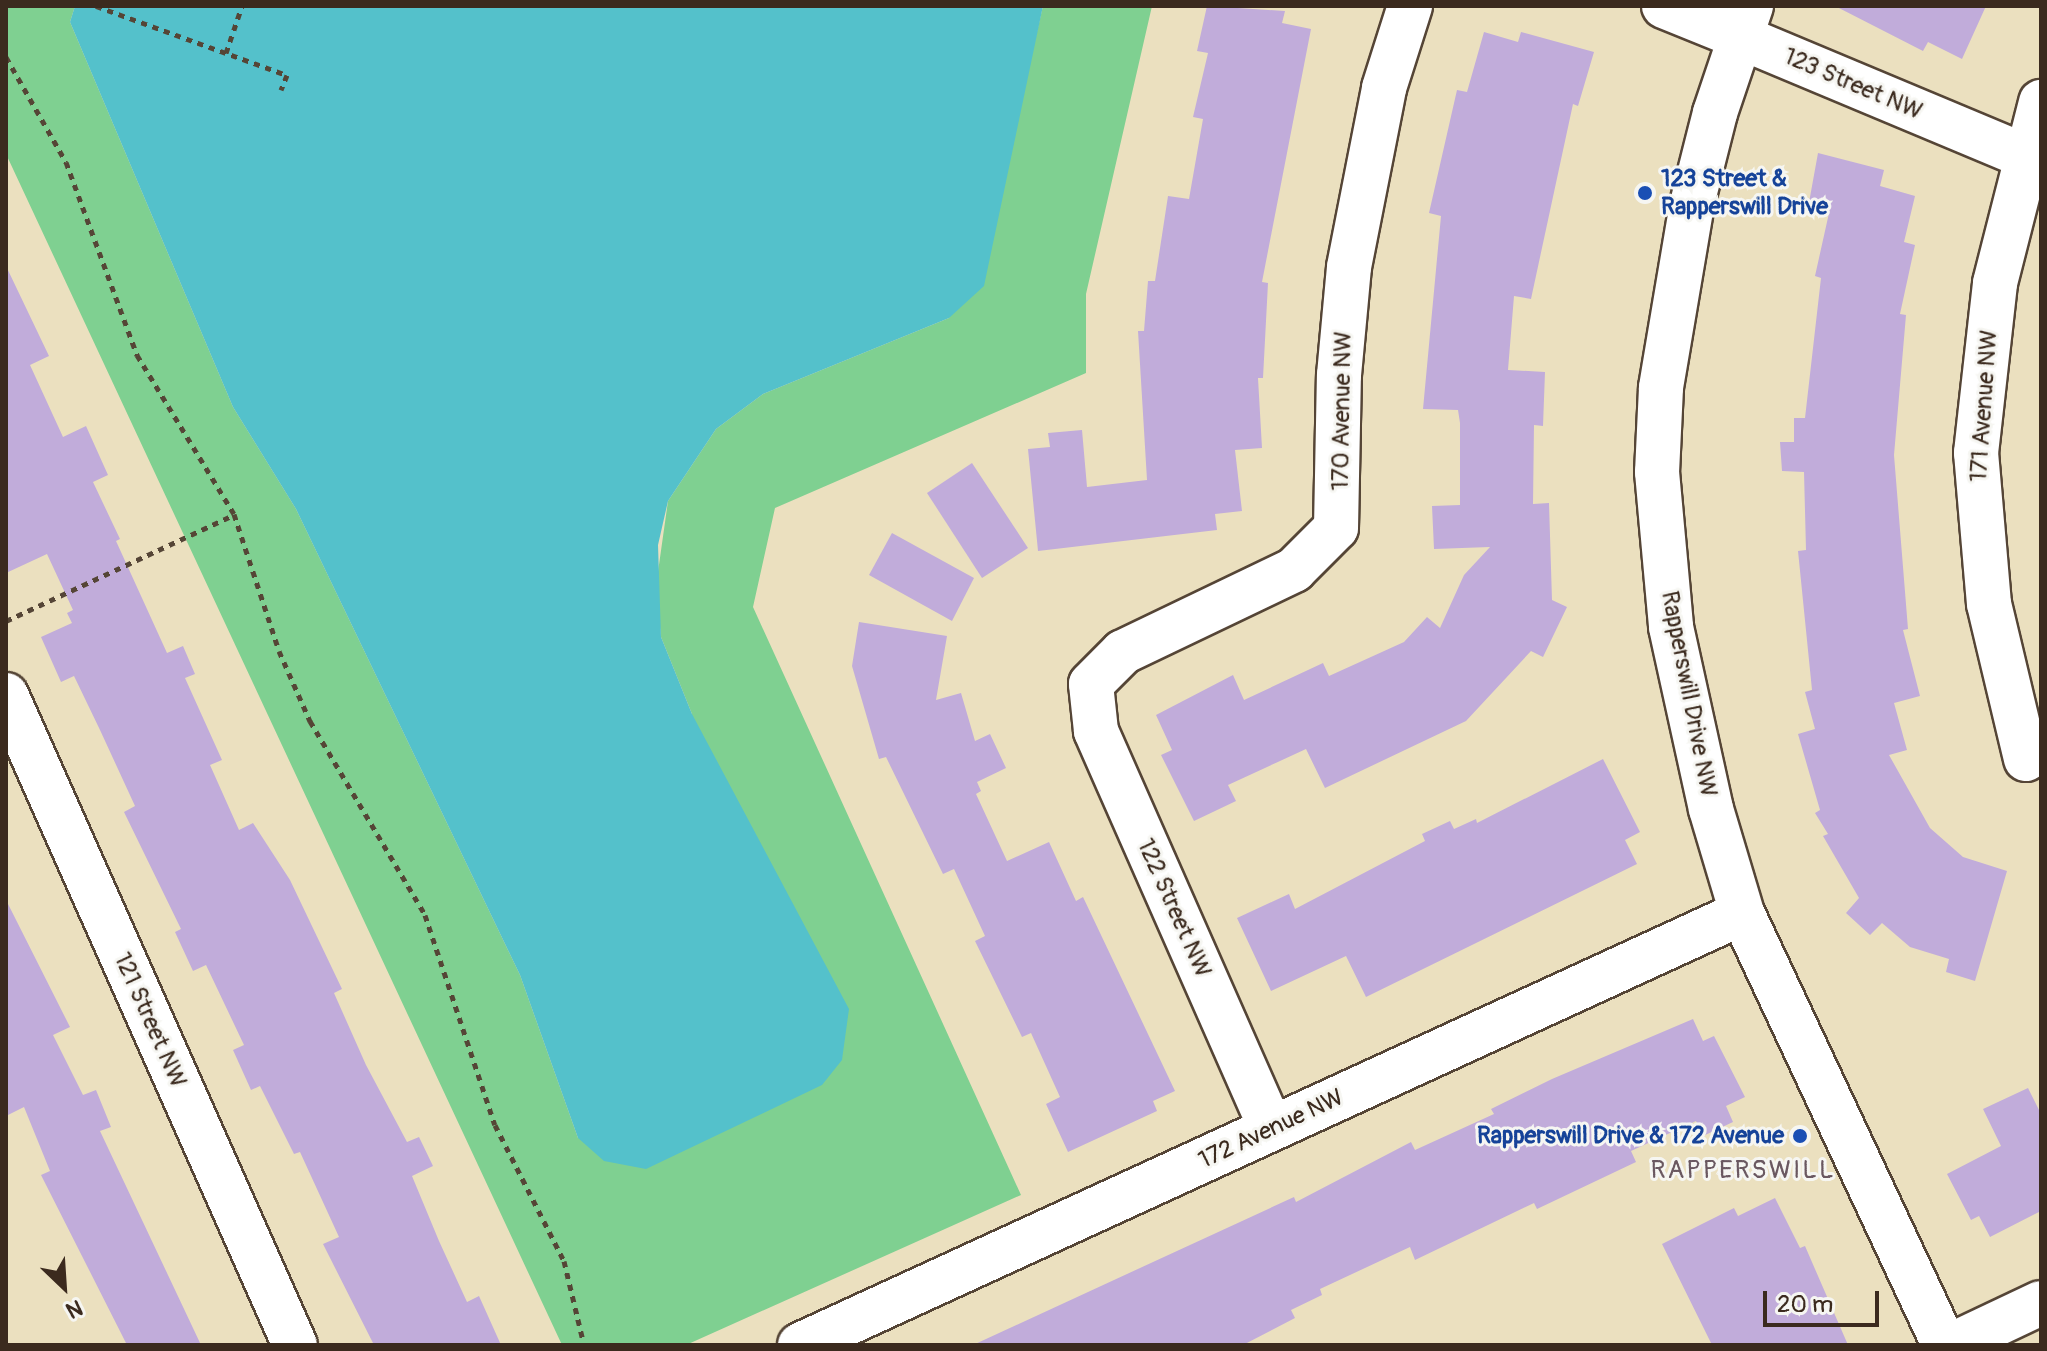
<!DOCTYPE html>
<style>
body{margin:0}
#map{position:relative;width:2047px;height:1351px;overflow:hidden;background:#ebe0bf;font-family:Pangolin,sans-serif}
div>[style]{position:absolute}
.green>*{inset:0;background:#7fd091}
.water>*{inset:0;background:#54c1cb}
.building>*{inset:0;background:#c1acda}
.path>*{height:5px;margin-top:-2.5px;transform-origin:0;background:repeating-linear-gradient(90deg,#554536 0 6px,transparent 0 12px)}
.roads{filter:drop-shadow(2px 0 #554536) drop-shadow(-2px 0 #554536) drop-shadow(0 2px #554536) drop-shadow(0 -2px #554536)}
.street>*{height:44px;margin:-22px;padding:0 22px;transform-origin:22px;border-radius:22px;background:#fff}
.secondary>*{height:44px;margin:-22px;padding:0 22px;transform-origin:22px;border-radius:22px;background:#fff}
.dots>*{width:22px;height:22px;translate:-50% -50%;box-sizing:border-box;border:4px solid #f6f6f2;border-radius:50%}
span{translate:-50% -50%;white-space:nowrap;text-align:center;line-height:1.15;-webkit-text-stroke:6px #f6f6f2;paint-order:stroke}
.street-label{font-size:24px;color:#3b2a1e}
.transit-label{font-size:24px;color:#164399;font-weight:700}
.left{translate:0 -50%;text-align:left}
.right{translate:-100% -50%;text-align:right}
.neighbourhood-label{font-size:26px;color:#6a5860;letter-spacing:2px}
.frame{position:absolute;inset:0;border:8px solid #3b2a1e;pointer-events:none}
.north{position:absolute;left:24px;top:1247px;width:80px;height:80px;-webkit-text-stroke:6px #f6f6f2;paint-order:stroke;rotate:155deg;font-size:22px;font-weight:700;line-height:32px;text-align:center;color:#3b2a1e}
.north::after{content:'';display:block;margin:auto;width:28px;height:36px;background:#3b2a1e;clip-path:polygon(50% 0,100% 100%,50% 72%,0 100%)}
.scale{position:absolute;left:1763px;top:1291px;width:116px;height:36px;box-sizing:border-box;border:4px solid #3b2a1e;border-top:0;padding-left:10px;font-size:24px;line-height:28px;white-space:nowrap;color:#3b2a1e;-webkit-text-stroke:6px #f6f6f2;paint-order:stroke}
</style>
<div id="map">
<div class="green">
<div style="clip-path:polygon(6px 6px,75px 6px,70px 22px,233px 407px,296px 509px,520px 975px,578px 1138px,692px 714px,661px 637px,656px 586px,668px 501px,716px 429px,763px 394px,949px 318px,1017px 117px,1043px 6px,1152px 6px,1086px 294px,1086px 373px,775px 508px,753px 607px,1021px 1195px,686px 1345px,562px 1345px,6px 154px)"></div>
</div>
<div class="water">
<div style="clip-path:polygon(75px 6px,1043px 6px,984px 286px,949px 318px,763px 394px,716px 429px,668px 501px,658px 545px,661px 637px,692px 714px,849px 1009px,842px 1060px,822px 1085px,646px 1169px,604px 1161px,578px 1138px,520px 975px,296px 509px,233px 407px,70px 22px)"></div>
</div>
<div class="building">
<div style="clip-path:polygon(1207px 6px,1285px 11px,1282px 23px,1311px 29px,1262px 282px,1268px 283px,1263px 378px,1258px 378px,1262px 448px,1235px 450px,1242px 511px,1215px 514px,1217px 530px,1038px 551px,1028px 449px,1050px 447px,1048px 433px,1082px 430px,1087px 487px,1147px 480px,1138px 331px,1144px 331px,1148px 281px,1155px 281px,1168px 196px,1189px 199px,1203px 119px,1193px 117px,1208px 53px,1197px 51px)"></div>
<div style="clip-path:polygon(1835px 6px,1986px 6px,1962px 59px,1928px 42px,1923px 51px)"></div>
<div style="clip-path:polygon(1484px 32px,1518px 42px,1521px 32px,1594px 52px,1578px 106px,1573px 104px,1531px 299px,1514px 296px,1508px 370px,1545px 372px,1543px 426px,1534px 425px,1533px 504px,1549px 503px,1552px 600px,1567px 607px,1543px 657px,1531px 651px,1466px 721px,1325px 788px,1306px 749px,1228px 785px,1236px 801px,1194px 821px,1161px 755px,1172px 750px,1156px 715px,1233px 675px,1244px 700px,1323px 663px,1329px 676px,1404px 642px,1427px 617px,1440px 628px,1464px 575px,1490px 547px,1434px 549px,1432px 506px,1460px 505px,1460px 423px,1458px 410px,1423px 409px,1441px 216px,1429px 213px,1457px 90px,1467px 92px)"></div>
<div style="clip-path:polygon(1818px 153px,1884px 170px,1880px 186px,1915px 196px,1904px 242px,1915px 245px,1900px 314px,1906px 315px,1894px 455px,1908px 629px,1903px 630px,1920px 696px,1894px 703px,1907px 750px,1889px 755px,1930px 828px,1963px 857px,2007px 871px,1975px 981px,1946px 972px,1949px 959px,1910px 947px,1882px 923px,1870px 935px,1846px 913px,1859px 898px,1823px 836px,1828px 834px,1815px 813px,1820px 810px,1798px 734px,1815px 729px,1805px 692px,1812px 690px,1798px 551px,1806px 550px,1804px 472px,1782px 471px,1780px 442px,1794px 442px,1794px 418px,1805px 418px,1821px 278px,1815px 276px,1829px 213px,1808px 208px)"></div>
<div style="clip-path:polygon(6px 266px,49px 356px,30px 365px,63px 437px,86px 426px,108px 475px,93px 482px,120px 539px,116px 541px,167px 653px,183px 646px,195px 674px,185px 678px,222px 760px,210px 765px,239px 830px,253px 823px,290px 880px,342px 989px,334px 993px,366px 1065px,407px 1142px,419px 1137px,433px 1166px,412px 1176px,439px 1241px,467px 1302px,479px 1296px,501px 1345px,374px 1345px,323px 1244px,339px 1237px,300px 1152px,294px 1154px,260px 1086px,251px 1090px,233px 1050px,244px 1045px,206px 965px,193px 971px,175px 932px,181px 929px,124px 812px,135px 806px,100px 730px,74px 676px,61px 682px,41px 637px,72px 623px,67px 613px,73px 610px,47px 554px,6px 573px)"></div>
<div style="clip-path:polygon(972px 463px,1028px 548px,982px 578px,927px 493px)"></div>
<div style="clip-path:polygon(892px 533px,974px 578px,952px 621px,869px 575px)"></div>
<div style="clip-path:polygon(859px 622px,947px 636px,936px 700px,961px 693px,975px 741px,990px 734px,1006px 768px,977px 782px,981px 791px,976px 794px,1007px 861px,1049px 842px,1076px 901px,1083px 897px,1175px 1091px,1153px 1101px,1157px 1111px,1068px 1152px,1046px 1104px,1060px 1097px,1031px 1033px,1022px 1037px,975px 941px,985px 936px,954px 869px,943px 874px,886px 757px,879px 759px,852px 666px)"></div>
<div style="clip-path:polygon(1603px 759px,1640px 832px,1625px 840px,1637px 864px,1366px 997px,1346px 956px,1271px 991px,1237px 918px,1289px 894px,1295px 909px,1425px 841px,1422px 834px,1450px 821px,1454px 829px,1476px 819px,1477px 823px)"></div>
<div style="clip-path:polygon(6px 900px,70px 1027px,53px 1035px,83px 1095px,96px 1090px,111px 1127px,100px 1131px,201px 1345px,127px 1345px,41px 1175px,50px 1171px,24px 1107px,6px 1116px)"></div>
<div style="clip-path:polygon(1693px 1019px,1703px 1041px,1714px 1036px,1745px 1097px,1726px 1106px,1733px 1122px,1703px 1136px,1696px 1121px,1631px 1151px,1636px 1162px,1537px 1209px,1534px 1203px,1415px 1260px,1410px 1247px,1320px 1289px,1322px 1295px,1291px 1310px,1295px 1318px,1243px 1345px,973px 1345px,1294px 1197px,1296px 1202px,1411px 1142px,1415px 1150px,1494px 1114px,1491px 1109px,1552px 1079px)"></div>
<div style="clip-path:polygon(2028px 1088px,2041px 1114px,2041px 1211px,1990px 1237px,1979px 1216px,1971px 1220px,1947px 1174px,2001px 1146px,1983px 1109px)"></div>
<div style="clip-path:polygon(1775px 1198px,1800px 1248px,1805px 1246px,1848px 1345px,1712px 1345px,1662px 1244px,1734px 1208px,1738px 1216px)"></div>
</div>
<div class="path">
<div style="left:96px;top:6px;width:203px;rotate:19.9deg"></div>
<div style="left:287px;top:75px;width:16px;rotate:112deg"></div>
<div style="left:226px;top:53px;width:50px;rotate:-71.2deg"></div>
<div style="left:6px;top:57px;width:121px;rotate:60.3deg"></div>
<div style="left:66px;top:162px;width:206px;rotate:69.8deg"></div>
<div style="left:137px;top:355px;width:186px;rotate:58.6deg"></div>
<div style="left:234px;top:514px;width:144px;rotate:71.8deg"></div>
<div style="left:279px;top:651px;width:77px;rotate:66.1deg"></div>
<div style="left:310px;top:721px;width:226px;rotate:59.3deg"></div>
<div style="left:425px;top:915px;width:221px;rotate:71.6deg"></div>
<div style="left:495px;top:1125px;width:153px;rotate:63.1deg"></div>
<div style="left:564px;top:1261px;width:86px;rotate:76.6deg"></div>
<div style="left:6px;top:621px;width:251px;rotate:-25deg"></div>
</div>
<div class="roads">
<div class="street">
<div style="left:1738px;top:36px;width:329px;rotate:22.7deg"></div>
<div style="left:6px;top:695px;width:711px;rotate:66.03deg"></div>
<div style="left:2026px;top:759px;width:159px;rotate:-103.4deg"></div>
<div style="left:1989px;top:604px;width:152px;rotate:-94.9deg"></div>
<div style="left:1976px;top:453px;width:171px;rotate:-83.6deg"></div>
<div style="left:1995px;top:283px;width:187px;rotate:-75.7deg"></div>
<div style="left:1271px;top:1128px;width:434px;rotate:-113.8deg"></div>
<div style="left:1096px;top:731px;width:47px;rotate:-96.1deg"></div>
<div style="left:1091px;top:684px;width:45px;rotate:-45deg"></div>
<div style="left:1123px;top:652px;width:190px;rotate:-25.6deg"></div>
<div style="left:1294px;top:570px;width:59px;rotate:-45deg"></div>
<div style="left:1336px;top:528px;width:153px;rotate:-88.9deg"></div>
<div style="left:1339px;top:375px;width:108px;rotate:-84.7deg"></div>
<div style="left:1349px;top:267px;width:182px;rotate:-78.9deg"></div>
<div style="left:1384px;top:88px;width:86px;rotate:-72.4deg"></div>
<div style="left:800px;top:1345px;width:1036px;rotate:-24.64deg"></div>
<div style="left:1952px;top:1345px;width:98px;rotate:-25.3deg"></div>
</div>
<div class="secondary">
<div style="left:1664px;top:6px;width:80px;rotate:22.1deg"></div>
<div style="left:1751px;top:6px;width:113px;rotate:108.6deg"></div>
<div style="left:1715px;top:113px;width:94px;rotate:104.2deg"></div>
<div style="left:1692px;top:204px;width:187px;rotate:99.6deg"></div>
<div style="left:1661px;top:388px;width:84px;rotate:92.7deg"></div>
<div style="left:1657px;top:472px;width:156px;rotate:84.8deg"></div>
<div style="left:1671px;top:627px;width:186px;rotate:77.6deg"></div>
<div style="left:1711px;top:809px;width:109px;rotate:73.4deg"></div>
<div style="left:1742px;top:913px;width:477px;rotate:64.9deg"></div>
</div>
</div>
<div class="dots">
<div style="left:1645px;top:193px;background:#1a4fb4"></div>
<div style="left:1800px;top:1136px;background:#1a4fb4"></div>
</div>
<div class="street-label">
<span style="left:1853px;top:84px;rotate:23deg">123 Street NW</span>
<span style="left:1984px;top:406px;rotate:-86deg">171 Avenue NW</span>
<span style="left:1342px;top:411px;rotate:-89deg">170 Avenue NW</span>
<span style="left:1689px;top:694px;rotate:79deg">Rapperswill Drive NW</span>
<span style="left:1174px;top:908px;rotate:66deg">122 Street NW</span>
<span style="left:150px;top:1020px;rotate:66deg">121 Street NW</span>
<span style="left:1271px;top:1129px;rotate:-25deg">172 Avenue NW</span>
</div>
<div class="transit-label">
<span class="left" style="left:1661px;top:193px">123 Street &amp;<br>Rapperswill Drive</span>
<span class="right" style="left:1784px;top:1136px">Rapperswill Drive &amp; 172 Avenue</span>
</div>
<div class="neighbourhood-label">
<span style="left:1743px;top:1171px">RAPPERSWILL</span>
</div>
<div class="frame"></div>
<div class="north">N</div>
<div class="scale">20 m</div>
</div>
